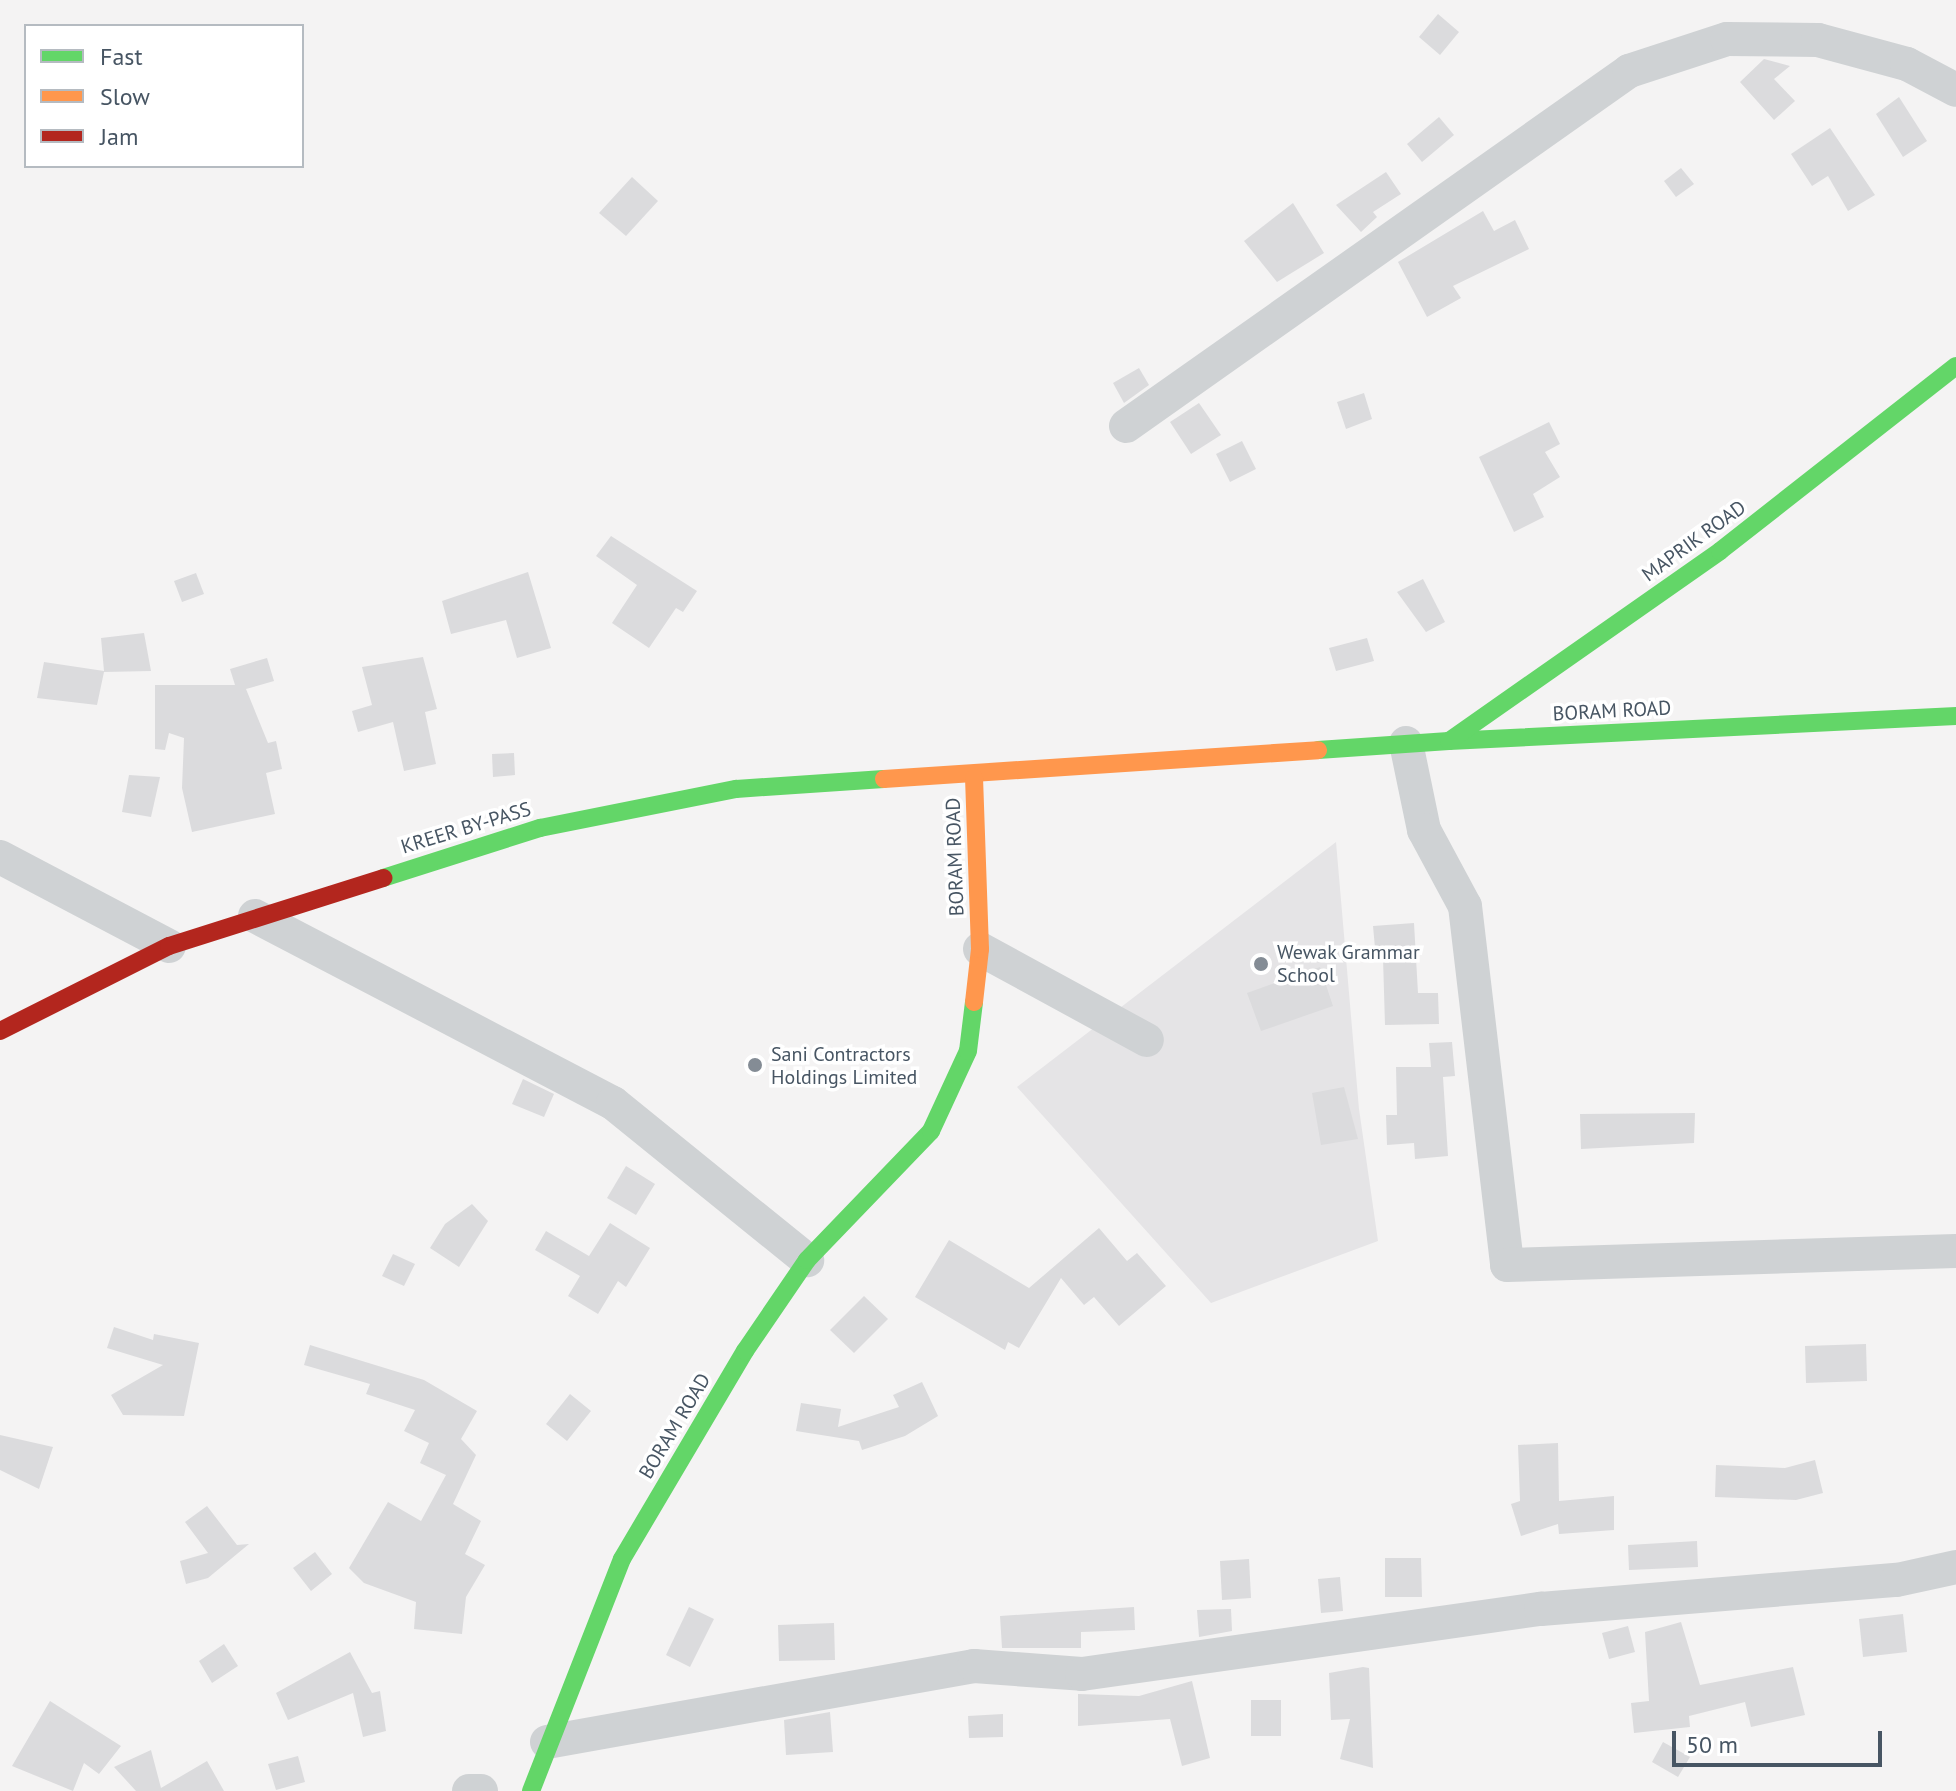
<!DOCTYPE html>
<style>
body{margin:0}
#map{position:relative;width:1956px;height:1791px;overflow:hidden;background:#f4f3f3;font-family:"PT Sans",sans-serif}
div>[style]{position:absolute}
.education>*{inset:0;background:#e5e4e6}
.building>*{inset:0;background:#dbdbdd}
.street>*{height:34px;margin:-17px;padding:0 17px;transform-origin:17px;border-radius:17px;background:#cfd2d4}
.fast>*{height:18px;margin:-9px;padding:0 9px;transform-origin:9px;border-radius:9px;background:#63d668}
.slow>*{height:18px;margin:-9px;padding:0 9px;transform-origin:9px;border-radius:9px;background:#ff974d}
.jam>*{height:18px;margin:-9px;padding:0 9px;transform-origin:9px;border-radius:9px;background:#b3261e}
.dots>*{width:22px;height:22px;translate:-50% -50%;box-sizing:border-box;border:4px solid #fff;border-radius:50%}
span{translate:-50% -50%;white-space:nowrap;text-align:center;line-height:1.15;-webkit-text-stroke:7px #fff;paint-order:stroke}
.street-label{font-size:20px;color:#475563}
.poi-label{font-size:20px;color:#475563}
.left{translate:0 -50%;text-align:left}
.legend{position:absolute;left:24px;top:24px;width:280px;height:144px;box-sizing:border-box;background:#fff;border:2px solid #b5bbc1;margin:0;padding:10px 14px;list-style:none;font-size:24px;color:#475563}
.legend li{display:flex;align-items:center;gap:16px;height:40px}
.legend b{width:40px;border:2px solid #b5bbc1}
.scale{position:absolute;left:1672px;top:1731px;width:210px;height:36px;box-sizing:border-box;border:4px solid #475563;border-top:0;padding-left:10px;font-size:24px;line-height:28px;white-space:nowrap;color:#475563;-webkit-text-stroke:6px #fff;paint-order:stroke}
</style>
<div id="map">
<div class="education">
<div style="clip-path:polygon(1336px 842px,1359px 1109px,1378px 1241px,1211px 1303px,1017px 1087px)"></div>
</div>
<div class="building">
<div style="clip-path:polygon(1438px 14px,1459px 32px,1440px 55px,1419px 37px)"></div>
<div style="clip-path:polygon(1764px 59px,1790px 66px,1774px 79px,1795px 101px,1774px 120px,1740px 82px)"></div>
<div style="clip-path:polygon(1899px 97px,1927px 141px,1903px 157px,1876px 114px)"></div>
<div style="clip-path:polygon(1439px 117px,1454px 135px,1422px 162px,1407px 144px)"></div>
<div style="clip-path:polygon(1830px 128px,1875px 195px,1848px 211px,1828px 176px,1812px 186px,1791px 154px)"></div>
<div style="clip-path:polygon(1681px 168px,1694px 184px,1676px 197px,1664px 181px)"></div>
<div style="clip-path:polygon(1386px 172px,1401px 194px,1373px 212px,1377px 217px,1361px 232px,1336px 205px)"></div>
<div style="clip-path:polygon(632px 177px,658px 201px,626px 236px,599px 213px)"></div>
<div style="clip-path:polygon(1293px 203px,1324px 253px,1277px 282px,1244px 241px)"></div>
<div style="clip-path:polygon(1483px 211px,1494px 231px,1515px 220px,1529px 249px,1453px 286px,1461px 298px,1427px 317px,1398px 262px)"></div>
<div style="clip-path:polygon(1139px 368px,1149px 385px,1124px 403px,1113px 383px)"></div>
<div style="clip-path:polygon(1364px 393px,1372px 419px,1346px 429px,1337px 402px)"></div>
<div style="clip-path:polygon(1199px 403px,1221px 435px,1191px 454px,1170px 422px)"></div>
<div style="clip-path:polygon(1549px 422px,1560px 444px,1545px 452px,1560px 477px,1533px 494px,1544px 517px,1514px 532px,1479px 457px)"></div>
<div style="clip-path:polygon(1242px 441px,1256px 469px,1230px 482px,1216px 454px)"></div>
<div style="clip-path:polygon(611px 536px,697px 591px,683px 612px,676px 608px,649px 648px,612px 623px,637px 585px,596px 556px)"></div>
<div style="clip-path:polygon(528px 572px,551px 648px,517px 658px,506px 620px,451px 634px,442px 601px)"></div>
<div style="clip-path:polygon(196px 573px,204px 594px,182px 602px,174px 581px)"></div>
<div style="clip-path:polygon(1423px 579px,1445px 622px,1426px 632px,1397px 592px)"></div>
<div style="clip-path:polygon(144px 633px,151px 671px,104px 672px,97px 705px,37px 698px,44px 662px,104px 671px,101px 638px)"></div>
<div style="clip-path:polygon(1367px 638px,1374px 661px,1336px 671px,1329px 648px)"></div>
<div style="clip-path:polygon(423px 657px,437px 709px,425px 712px,436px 764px,404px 771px,393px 722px,358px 732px,352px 711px,372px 705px,362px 667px)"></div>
<div style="clip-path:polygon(267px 658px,274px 681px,246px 689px,268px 743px,276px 741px,282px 769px,266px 773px,275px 814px,192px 832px,182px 788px,184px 738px,169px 733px,165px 750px,155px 749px,155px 685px,235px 685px,230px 669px)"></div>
<div style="clip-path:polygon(514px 753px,515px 775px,493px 777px,492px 754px)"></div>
<div style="clip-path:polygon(129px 775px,160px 777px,151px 817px,122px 812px)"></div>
<div style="clip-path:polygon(1414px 923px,1418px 993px,1438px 993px,1439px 1024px,1385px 1025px,1383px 958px,1376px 959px,1373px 926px)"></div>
<div style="clip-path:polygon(1320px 967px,1333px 1006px,1261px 1031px,1247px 993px)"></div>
<div style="clip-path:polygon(1452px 1042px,1455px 1076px,1443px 1077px,1448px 1156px,1415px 1159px,1414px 1143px,1387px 1145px,1386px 1115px,1397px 1115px,1396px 1067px,1431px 1067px,1429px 1043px)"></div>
<div style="clip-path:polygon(523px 1079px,554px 1094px,544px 1117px,512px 1104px)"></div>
<div style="clip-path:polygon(1344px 1087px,1358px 1139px,1321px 1145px,1312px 1093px)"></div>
<div style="clip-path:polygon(1695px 1113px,1694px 1143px,1581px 1149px,1580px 1114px)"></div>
<div style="clip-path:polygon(626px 1166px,655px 1184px,636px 1215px,607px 1198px)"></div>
<div style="clip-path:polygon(472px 1204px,488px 1221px,459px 1267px,430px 1248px,445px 1224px)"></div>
<div style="clip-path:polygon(610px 1223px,650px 1248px,626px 1287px,618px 1281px,598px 1314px,568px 1296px,580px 1276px,535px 1250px,546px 1231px,589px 1256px)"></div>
<div style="clip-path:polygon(1099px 1228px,1127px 1261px,1137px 1253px,1166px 1286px,1119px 1326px,1094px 1297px,1084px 1305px,1061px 1278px,1019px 1348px,1008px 1342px,1005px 1350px,915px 1297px,949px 1240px,1029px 1288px)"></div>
<div style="clip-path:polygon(393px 1254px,415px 1264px,404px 1286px,382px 1276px)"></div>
<div style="clip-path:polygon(864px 1296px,888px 1319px,854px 1353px,830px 1330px)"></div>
<div style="clip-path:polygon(114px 1327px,153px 1340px,154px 1334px,199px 1343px,184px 1416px,123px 1415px,111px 1395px,163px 1365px,107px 1348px)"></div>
<div style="clip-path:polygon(1866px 1344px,1867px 1381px,1806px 1383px,1805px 1346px)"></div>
<div style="clip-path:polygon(310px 1345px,424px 1380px,477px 1411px,461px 1439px,476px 1455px,453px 1504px,481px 1521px,465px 1554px,485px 1565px,466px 1597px,462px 1634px,414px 1629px,416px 1602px,364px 1583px,349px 1568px,388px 1502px,421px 1521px,446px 1475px,420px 1463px,429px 1443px,404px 1431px,415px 1410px,366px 1394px,370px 1384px,304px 1365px)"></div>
<div style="clip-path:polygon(922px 1382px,938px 1416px,905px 1436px,862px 1450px,859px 1441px,796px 1431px,801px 1403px,841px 1409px,838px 1427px,899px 1407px,893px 1395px)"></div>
<div style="clip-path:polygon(570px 1394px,591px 1411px,567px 1441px,546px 1424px)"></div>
<div style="clip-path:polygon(0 1435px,53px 1447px,39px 1489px,0 1470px)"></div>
<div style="clip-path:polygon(1558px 1443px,1559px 1501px,1614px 1496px,1614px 1530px,1559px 1534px,1558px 1524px,1521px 1536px,1511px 1504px,1520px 1501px,1518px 1445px)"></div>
<div style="clip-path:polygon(1815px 1460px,1823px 1493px,1796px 1500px,1715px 1497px,1716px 1465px,1785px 1468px)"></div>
<div style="clip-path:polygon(207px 1506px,237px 1545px,249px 1544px,208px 1578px,186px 1584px,180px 1561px,208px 1553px,185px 1522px)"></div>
<div style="clip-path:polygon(1697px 1541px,1698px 1567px,1629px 1570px,1628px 1545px)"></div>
<div style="clip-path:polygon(315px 1552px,332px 1574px,311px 1591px,293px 1568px)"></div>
<div style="clip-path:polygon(1385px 1558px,1421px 1558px,1422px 1597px,1385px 1597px)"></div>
<div style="clip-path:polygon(1249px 1559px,1251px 1598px,1222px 1600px,1220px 1561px)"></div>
<div style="clip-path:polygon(1340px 1577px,1343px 1611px,1321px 1613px,1318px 1579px)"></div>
<div style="clip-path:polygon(689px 1607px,714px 1619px,690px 1667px,666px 1655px)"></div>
<div style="clip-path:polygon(1134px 1607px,1135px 1630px,1081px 1632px,1081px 1648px,1002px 1648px,1000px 1616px)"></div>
<div style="clip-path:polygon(1231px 1609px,1232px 1631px,1199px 1637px,1197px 1610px)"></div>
<div style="clip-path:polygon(1903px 1614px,1907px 1652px,1863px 1657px,1859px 1619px)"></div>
<div style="clip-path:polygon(1681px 1622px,1700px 1685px,1793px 1667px,1805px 1715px,1751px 1727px,1745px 1702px,1689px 1716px,1690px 1727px,1634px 1733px,1631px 1703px,1649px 1701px,1645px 1632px)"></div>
<div style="clip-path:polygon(834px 1623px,835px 1660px,779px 1661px,778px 1625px)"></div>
<div style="clip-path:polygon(1628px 1626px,1635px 1652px,1609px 1659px,1602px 1633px)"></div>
<div style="clip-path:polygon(224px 1644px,238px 1666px,212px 1683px,199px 1661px)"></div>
<div style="clip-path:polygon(350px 1652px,372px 1693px,380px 1691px,386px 1731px,363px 1737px,353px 1693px,288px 1720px,276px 1693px)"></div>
<div style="clip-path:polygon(1363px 1667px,1369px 1668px,1373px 1768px,1340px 1759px,1350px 1719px,1331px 1720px,1329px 1673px)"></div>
<div style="clip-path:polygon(1192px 1681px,1210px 1758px,1182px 1766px,1170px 1719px,1078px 1726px,1078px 1694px,1139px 1696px)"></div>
<div style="clip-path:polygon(1251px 1700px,1281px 1700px,1281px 1736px,1251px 1736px)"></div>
<div style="clip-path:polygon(50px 1701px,121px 1746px,99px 1774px,84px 1763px,73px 1791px,12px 1766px)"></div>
<div style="clip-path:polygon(830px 1712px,833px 1752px,786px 1755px,784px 1720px)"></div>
<div style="clip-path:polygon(1003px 1714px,1003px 1737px,969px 1738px,968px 1716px)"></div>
<div style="clip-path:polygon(1663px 1742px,1690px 1757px,1678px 1777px,1652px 1762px)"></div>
<div style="clip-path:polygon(151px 1750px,161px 1788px,207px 1761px,224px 1791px,136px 1791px,114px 1767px)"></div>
<div style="clip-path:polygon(298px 1756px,305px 1782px,276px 1790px,268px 1764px)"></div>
</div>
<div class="street">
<div style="left:1126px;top:426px;width:616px;rotate:-35.21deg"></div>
<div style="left:1629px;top:71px;width:103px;rotate:-18.1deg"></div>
<div style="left:1727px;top:39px;width:91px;rotate:0.6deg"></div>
<div style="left:1818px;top:40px;width:92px;rotate:15.1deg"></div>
<div style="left:1907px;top:64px;width:55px;rotate:28deg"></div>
<div style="left:1406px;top:743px;width:89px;rotate:78.3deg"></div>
<div style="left:1424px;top:830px;width:86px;rotate:61.7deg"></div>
<div style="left:1465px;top:906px;width:361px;rotate:83.3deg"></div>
<div style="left:1507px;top:1265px;width:449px;rotate:-1.8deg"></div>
<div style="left:0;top:857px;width:191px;rotate:27.8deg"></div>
<div style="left:255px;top:916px;width:404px;rotate:27.6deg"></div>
<div style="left:613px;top:1103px;width:250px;rotate:39deg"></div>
<div style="left:980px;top:949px;width:190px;rotate:28.6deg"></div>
<div style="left:547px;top:1742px;width:434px;rotate:-10.1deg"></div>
<div style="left:974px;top:1666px;width:108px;rotate:4.2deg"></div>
<div style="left:1082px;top:1674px;width:464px;rotate:-8.1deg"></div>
<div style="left:1541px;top:1609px;width:357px;rotate:-4.7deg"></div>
<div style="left:1897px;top:1580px;width:60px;rotate:-12.4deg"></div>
<div style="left:469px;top:1791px;width:12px"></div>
</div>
<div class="fast">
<div style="left:1449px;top:741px;width:508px;rotate:-2.82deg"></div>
<div style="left:1318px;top:750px;width:131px;rotate:-3.9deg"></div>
<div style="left:1449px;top:741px;width:331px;rotate:-35deg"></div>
<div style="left:1720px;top:551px;width:300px;rotate:-38.1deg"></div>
<div style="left:383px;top:878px;width:165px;rotate:-17.7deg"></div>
<div style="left:540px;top:828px;width:200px;rotate:-11.3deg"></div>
<div style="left:736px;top:789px;width:148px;rotate:-3.9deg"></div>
<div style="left:531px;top:1791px;width:249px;rotate:-68.6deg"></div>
<div style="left:622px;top:1559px;width:242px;rotate:-59.4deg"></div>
<div style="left:745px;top:1351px;width:110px;rotate:-55.7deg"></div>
<div style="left:807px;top:1260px;width:179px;rotate:-46.1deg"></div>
<div style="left:931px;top:1131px;width:88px;rotate:-65.2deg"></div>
<div style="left:968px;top:1051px;width:49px;rotate:-83deg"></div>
</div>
<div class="slow">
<div style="left:884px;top:779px;width:435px;rotate:-3.8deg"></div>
<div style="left:974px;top:1002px;width:53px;rotate:-83.5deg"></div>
<div style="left:980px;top:949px;width:171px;rotate:-92deg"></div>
</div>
<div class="jam">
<div style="left:0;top:1031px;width:189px;rotate:-26.7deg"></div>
<div style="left:169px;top:946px;width:225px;rotate:-17.6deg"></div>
</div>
<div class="dots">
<div style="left:1261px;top:964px;background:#848c95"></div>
<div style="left:755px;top:1065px;background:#848c95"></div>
</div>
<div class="street-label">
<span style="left:1694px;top:541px;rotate:-36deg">MAPRIK ROAD</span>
<span style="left:1612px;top:711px;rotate:-3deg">BORAM ROAD</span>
<span style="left:466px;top:828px;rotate:-17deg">KREER BY-PASS</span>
<span style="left:955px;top:857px;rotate:-92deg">BORAM ROAD</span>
<span style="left:675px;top:1426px;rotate:-59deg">BORAM ROAD</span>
</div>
<div class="poi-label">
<span class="left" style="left:1277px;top:964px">Wewak Grammar<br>School</span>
<span class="left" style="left:771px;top:1066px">Sani Contractors<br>Holdings Limited</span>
</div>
<ul class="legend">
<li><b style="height:10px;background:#63d668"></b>Fast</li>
<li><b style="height:10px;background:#ff974d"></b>Slow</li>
<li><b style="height:10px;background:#b3261e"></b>Jam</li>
</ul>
<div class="scale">50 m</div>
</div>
